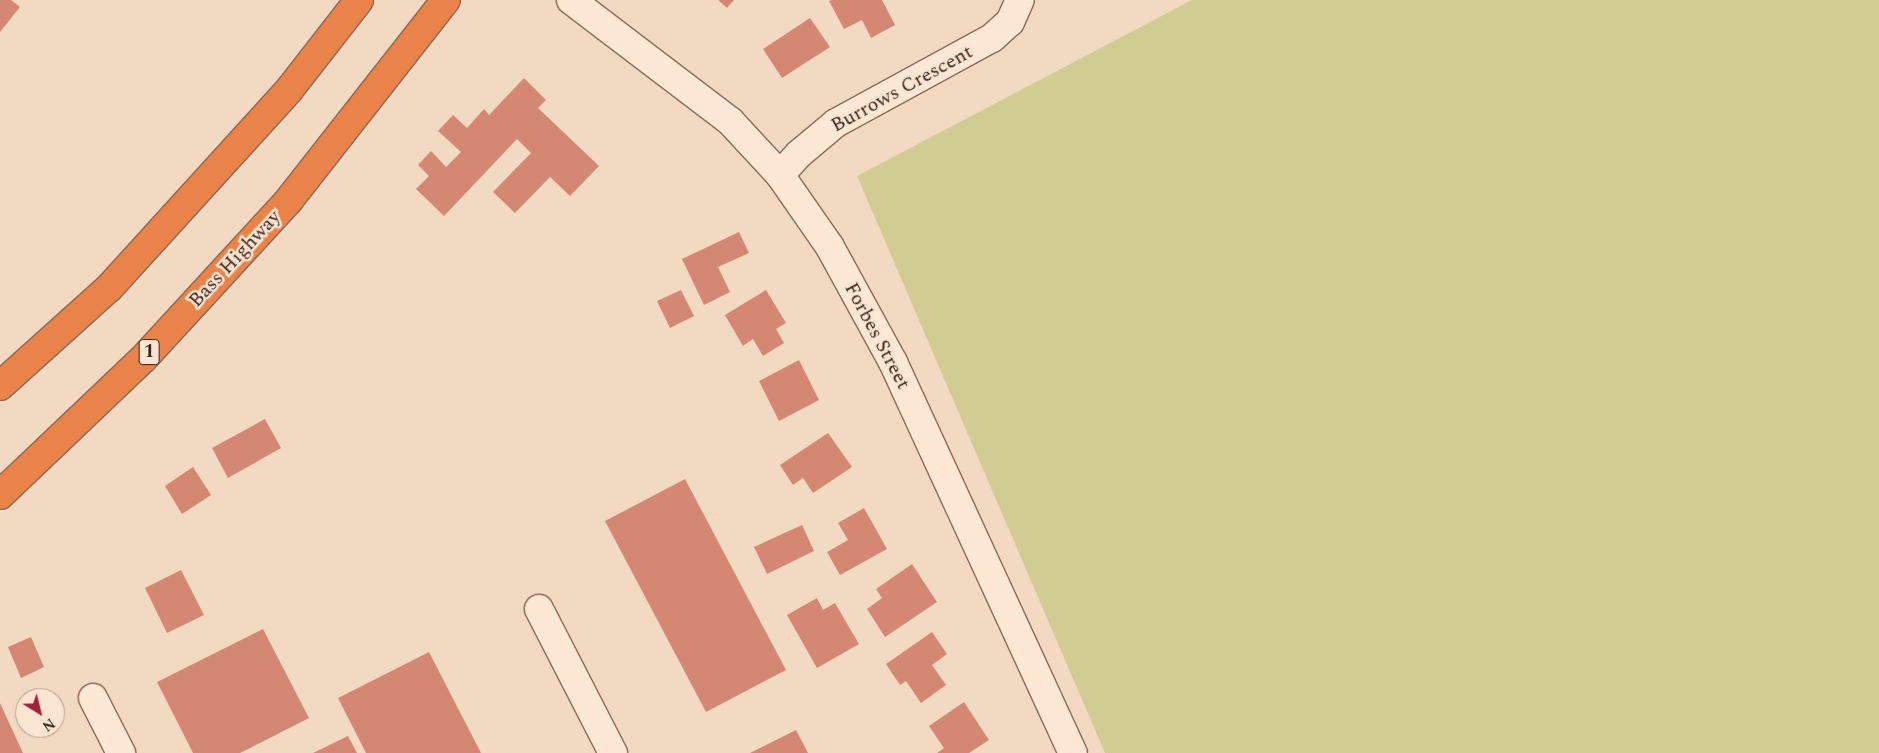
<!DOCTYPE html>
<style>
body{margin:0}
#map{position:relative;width:1879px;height:753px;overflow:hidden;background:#f2d9c1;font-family:Spectral,serif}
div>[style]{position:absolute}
.green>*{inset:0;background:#d1cc93}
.building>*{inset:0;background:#d48873}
.roads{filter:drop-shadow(1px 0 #8d6956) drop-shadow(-1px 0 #8d6956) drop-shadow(0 1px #8d6956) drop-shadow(0 -1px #8d6956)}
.minor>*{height:28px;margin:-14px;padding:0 14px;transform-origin:14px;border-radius:14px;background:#fce8d5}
.highway>*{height:28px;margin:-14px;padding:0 14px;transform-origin:14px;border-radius:14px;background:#e98349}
span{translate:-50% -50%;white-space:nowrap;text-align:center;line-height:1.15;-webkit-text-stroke:5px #f9e5d1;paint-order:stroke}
.shield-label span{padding:1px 4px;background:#f9e5d1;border:1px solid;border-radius:4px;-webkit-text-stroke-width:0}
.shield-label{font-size:19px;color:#3b251c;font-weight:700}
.street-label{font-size:20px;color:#3b251c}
.north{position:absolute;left:15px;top:688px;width:50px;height:50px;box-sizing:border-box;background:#f9e5d1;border:1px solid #ad9889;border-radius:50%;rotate:144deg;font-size:14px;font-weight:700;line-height:20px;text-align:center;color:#3b251c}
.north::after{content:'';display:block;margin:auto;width:18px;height:22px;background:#a2213b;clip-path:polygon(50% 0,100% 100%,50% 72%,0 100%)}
</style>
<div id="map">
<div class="green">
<div style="clip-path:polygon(1192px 0,1879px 0,1879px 753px,1105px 753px,857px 176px)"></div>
</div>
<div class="building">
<div style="clip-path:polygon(0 0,11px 0,20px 7px,0 32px)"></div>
<div style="clip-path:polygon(718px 0,734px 0,727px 8px)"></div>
<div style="clip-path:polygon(832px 0,882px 0,895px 25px,871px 38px,862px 20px,844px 29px,829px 1px)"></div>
<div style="clip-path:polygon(810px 18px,830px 47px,782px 78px,763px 49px)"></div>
<div style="clip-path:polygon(524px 78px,546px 100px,538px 108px,599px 166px,570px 196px,550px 177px,515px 213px,493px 192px,531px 153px,517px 139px,444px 216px,416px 189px,429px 176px,418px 165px,431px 151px,446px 167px,461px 152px,438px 131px,453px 115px,467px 128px,484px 109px,489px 115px)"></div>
<div style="clip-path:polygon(739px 232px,749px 253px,718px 267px,730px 292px,704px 305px,682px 259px)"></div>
<div style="clip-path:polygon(681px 290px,694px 316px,670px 328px,657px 301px)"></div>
<div style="clip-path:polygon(766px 290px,786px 323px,776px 329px,784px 343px,763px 356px,753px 339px,743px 346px,725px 315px)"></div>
<div style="clip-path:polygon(799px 360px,819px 400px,779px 421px,759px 381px)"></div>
<div style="clip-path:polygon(265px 419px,281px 448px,228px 478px,212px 448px)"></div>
<div style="clip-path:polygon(828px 433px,852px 467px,813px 493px,803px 478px,793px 485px,780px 465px)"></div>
<div style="clip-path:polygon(193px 467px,211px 495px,182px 514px,165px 486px)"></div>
<div style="clip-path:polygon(685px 479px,786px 670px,706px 712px,605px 521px)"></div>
<div style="clip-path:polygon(864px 508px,887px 549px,840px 575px,827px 552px,848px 540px,838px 523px)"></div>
<div style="clip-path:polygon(802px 525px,814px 551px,767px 574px,754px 547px)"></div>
<div style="clip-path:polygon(912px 564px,937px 602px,885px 637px,867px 609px,882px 598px,876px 589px)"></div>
<div style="clip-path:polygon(181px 570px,204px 615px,167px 633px,145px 588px)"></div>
<div style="clip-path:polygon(817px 598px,823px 610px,835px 603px,859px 644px,817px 668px,787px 615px)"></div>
<div style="clip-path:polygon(263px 629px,309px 718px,240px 753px,193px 753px,157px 682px)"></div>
<div style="clip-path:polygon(932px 632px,947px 654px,932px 665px,946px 685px,921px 703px,906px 681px,900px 685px,886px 664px)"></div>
<div style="clip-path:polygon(31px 637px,44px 667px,21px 678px,8px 647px)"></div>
<div style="clip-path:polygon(429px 652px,481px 753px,366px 753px,338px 698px)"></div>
<div style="clip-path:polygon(964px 702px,989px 740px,969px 753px,937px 753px,944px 748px,929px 726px)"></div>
<div style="clip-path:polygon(0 703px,23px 753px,0 753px)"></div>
<div style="clip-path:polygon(796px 730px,808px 753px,750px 753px)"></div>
<div style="clip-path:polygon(348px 736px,357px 753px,313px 753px)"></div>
</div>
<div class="roads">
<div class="minor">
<div style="left:571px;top:0;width:200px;rotate:37.3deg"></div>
<div style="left:730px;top:121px;width:74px;rotate:47.2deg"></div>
<div style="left:780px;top:175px;width:88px;rotate:55.2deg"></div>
<div style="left:830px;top:247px;width:131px;rotate:61.3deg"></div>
<div style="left:893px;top:362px;width:430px;rotate:65.3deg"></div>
<div style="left:780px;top:175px;width:28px;rotate:-48deg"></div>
<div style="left:799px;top:154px;width:48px;rotate:-40deg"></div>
<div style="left:836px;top:123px;width:178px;rotate:-28.6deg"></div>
<div style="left:992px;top:38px;width:24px;rotate:-42deg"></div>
<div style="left:1010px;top:22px;width:24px;rotate:-66deg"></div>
<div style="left:539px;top:609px;width:162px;rotate:62.8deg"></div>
<div style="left:93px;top:698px;width:62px;rotate:63deg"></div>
</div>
<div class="highway">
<div style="left:0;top:386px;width:147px;rotate:-42deg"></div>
<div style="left:109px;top:288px;width:268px;rotate:-47.7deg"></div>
<div style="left:289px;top:90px;width:114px;rotate:-52.1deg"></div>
<div style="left:0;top:495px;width:197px;rotate:-43.6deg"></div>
<div style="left:143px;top:359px;width:216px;rotate:-47.4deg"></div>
<div style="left:289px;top:200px;width:254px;rotate:-51.9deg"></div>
</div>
</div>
<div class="shield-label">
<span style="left:149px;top:352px">1</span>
</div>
<div class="street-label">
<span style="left:902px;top:89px;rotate:-29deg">Burrows Crescent</span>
<span style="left:235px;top:259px;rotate:-47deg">Bass Highway</span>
<span style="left:877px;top:336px;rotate:62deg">Forbes Street</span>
</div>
<div class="north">N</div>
</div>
